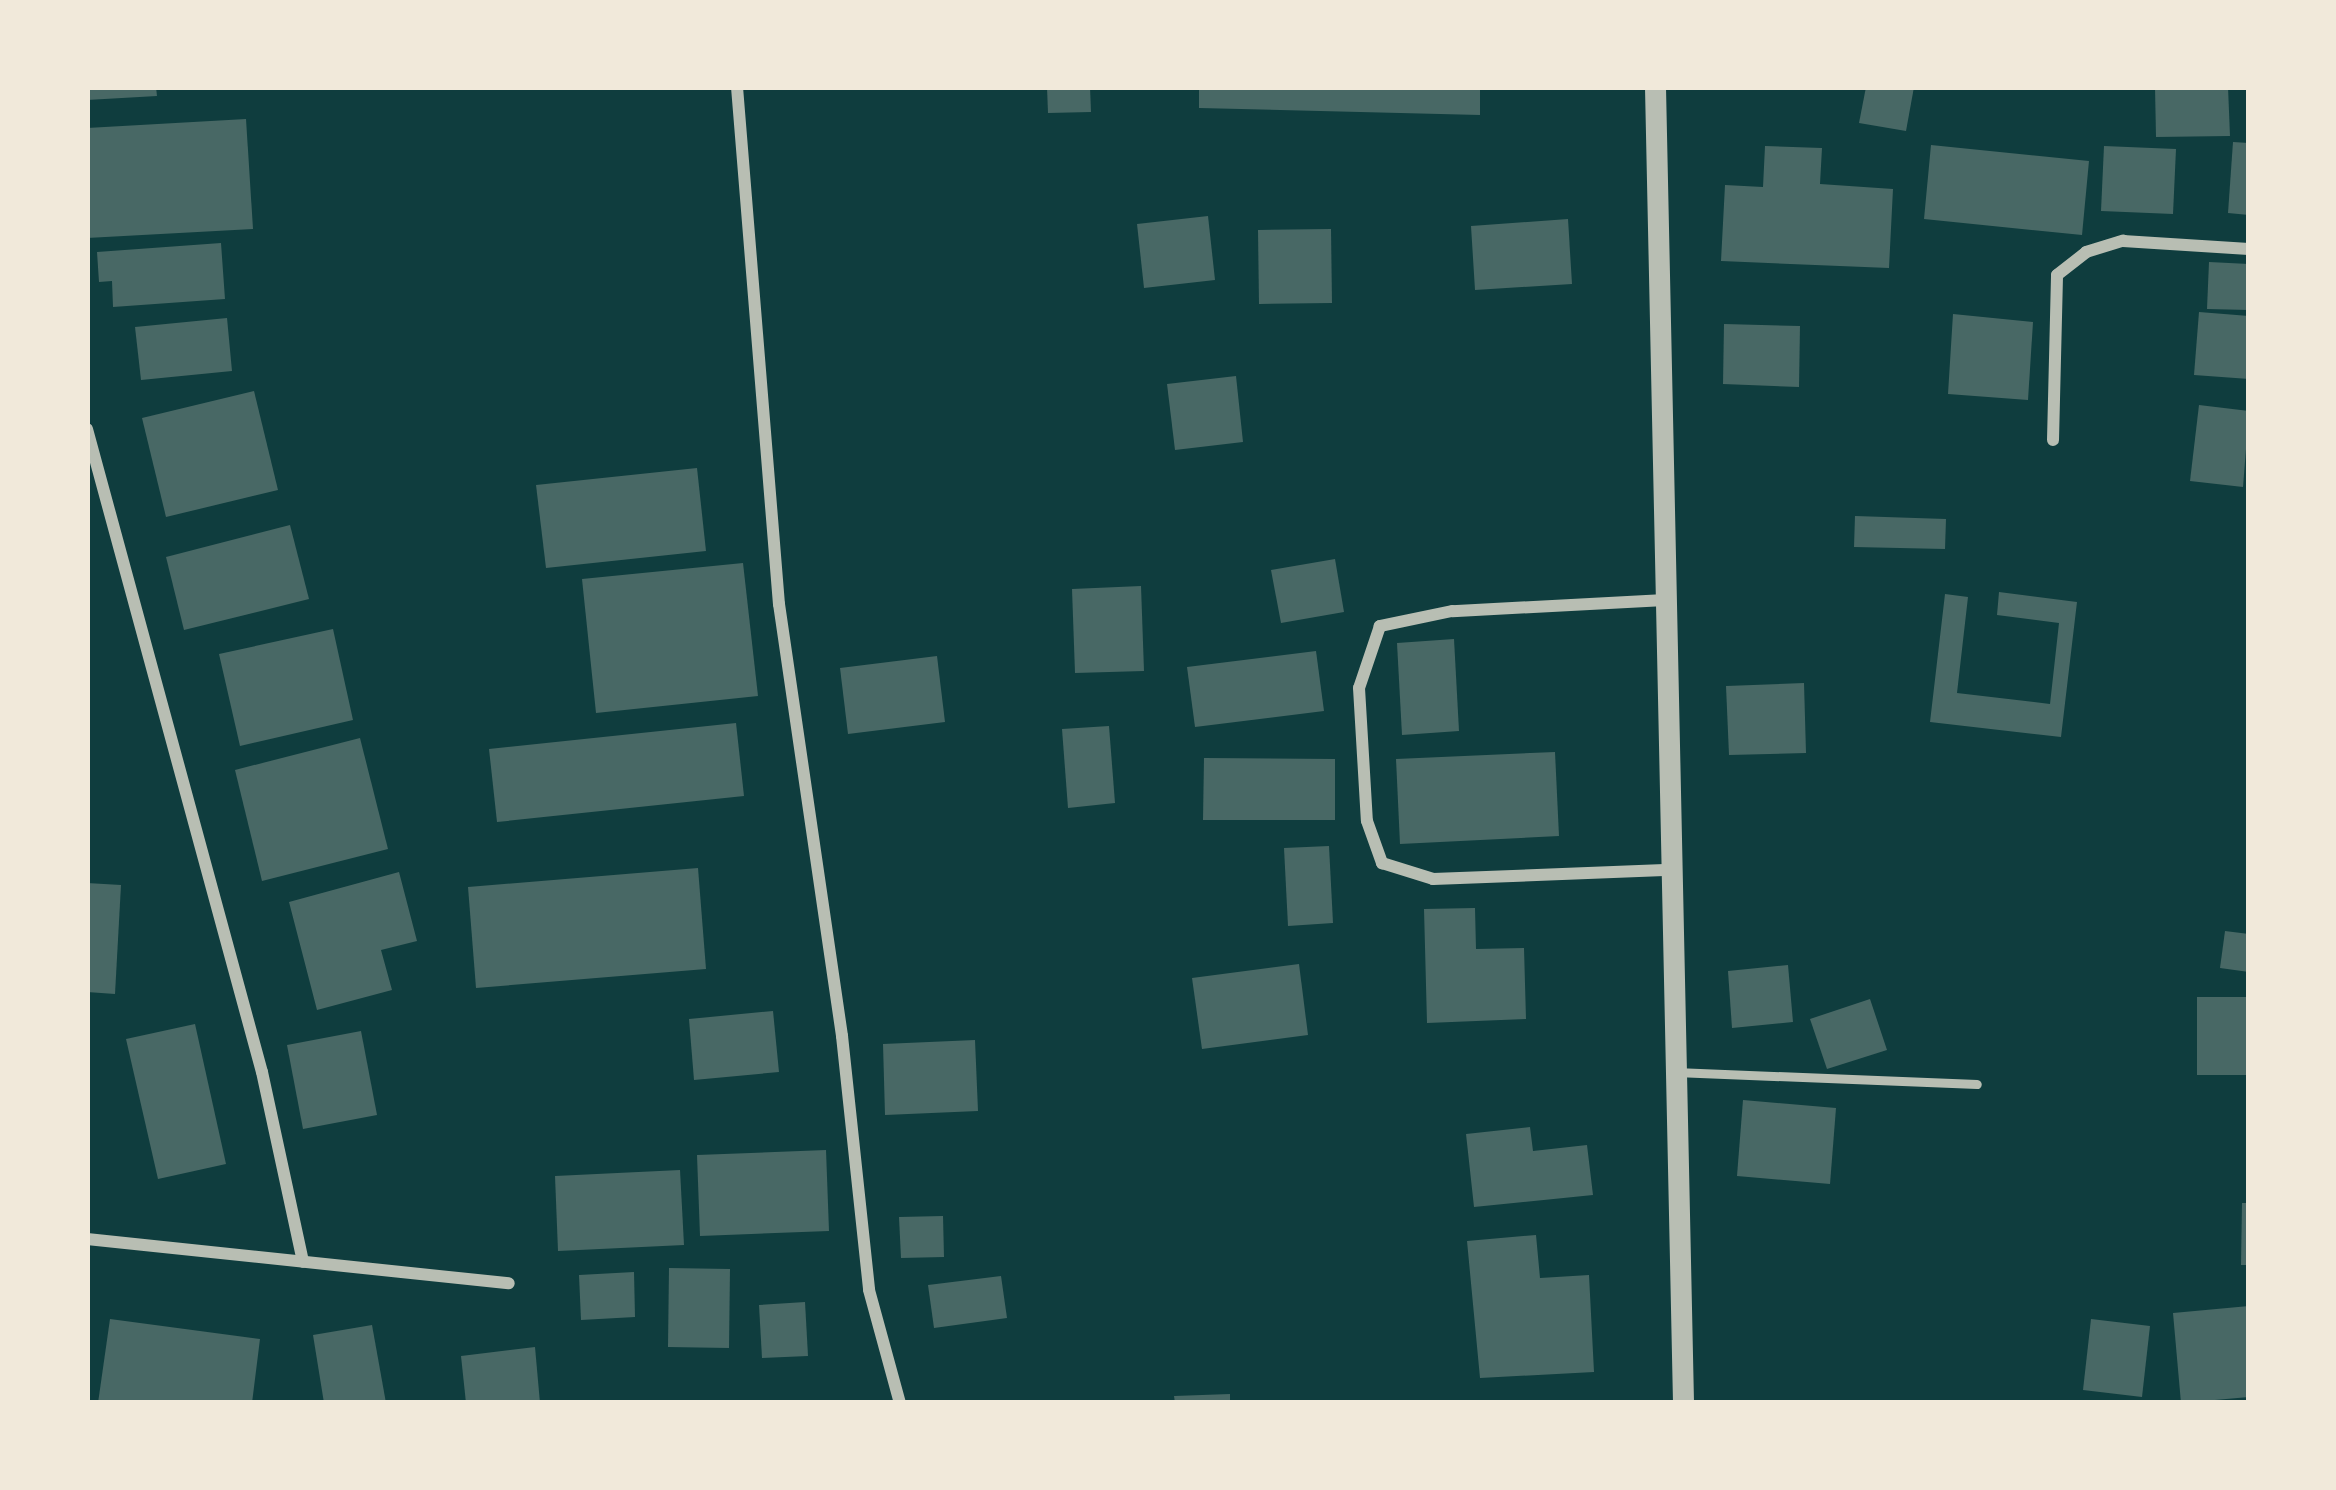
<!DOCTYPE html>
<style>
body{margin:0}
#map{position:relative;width:2336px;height:1490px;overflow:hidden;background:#0f3d3e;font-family:Poppins,sans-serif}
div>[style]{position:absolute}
.building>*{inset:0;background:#486865}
.service>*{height:9px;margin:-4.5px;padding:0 4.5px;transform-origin:4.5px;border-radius:4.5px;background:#b8beb3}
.minor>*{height:12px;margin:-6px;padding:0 6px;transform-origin:6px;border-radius:6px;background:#b8beb3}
.tertiary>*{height:21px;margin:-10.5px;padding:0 10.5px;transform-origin:10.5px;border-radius:10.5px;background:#b8beb3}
span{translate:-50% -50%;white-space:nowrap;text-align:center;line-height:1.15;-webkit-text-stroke:9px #f1e9da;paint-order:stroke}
.frame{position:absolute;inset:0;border:90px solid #f1e9da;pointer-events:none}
</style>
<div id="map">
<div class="building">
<div style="clip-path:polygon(87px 87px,156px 87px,157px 96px,87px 100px)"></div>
<div style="clip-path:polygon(1047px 87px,1090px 87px,1091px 112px,1048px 113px)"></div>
<div style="clip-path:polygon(1199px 87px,1480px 87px,1480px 115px,1199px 108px)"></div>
<div style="clip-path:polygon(1866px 87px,1914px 87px,1906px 131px,1859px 123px)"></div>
<div style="clip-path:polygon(2155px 87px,2228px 87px,2230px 136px,2156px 137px)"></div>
<div style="clip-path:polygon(246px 119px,253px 229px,87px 238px,87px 128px)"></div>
<div style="clip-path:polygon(2233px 142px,2249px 143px,2249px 215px,2228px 213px)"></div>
<div style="clip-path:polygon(1931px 145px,2089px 161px,2082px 235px,1924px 219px)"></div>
<div style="clip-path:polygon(1765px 146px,1822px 148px,1820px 184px,1893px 189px,1889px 268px,1721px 261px,1725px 185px,1763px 187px)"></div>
<div style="clip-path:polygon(2104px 146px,2176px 149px,2173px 214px,2101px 211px)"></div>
<div style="clip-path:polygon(1208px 216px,1215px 280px,1144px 288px,1137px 224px)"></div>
<div style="clip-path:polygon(1568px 219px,1572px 284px,1475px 290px,1471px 226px)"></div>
<div style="clip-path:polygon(1331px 229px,1332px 303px,1259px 304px,1258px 230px)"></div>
<div style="clip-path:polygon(221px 243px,225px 299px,113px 307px,112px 281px,99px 282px,97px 252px)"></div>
<div style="clip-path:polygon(2209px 262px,2249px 264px,2249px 310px,2207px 309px)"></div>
<div style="clip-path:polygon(2199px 312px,2249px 316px,2249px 379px,2194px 375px)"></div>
<div style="clip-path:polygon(1953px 314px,2033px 322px,2028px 400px,1948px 394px)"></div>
<div style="clip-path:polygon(227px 318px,232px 371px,141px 380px,135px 327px)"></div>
<div style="clip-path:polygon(1724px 324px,1800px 326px,1799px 387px,1723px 384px)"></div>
<div style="clip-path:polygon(1236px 376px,1243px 442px,1175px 450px,1167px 384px)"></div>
<div style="clip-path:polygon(254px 391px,278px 490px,166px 517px,142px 418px)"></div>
<div style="clip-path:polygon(2199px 405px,2249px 411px,2243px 487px,2190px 481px)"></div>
<div style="clip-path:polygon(697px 468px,706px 551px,546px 568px,536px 485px)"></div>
<div style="clip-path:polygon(1855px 516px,1946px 519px,1945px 549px,1854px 547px)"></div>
<div style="clip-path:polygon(290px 525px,309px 599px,184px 630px,166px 557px)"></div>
<div style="clip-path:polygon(1335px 559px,1344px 612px,1281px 623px,1271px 570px)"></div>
<div style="clip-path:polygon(743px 563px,758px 696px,596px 713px,582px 579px)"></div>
<div style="clip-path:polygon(1141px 586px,1144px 671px,1075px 673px,1072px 589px)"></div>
<div style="clip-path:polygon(1999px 592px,2077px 602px,2061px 737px,1930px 722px,1945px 594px,1968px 597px,1957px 693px,2050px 704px,2059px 623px,1997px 615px)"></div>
<div style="clip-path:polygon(333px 629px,353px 720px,240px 746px,219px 654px)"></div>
<div style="clip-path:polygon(1454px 639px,1459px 731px,1402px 735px,1397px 643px)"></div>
<div style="clip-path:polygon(1316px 651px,1324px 711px,1195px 727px,1187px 667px)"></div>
<div style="clip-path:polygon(937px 656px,945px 722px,848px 734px,840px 668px)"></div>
<div style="clip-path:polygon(1804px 683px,1806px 753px,1729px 755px,1726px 686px)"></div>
<div style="clip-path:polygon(736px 723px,744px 796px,497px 822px,489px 749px)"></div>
<div style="clip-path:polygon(1109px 726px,1115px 803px,1068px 808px,1062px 729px)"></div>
<div style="clip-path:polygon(360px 738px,388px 849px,262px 881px,235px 770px)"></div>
<div style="clip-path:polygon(1555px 752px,1559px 836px,1400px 844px,1396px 759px)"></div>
<div style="clip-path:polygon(1204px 758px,1335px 759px,1335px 820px,1203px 820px)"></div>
<div style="clip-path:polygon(1329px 846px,1333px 923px,1288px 926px,1284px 848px)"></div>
<div style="clip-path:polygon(698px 868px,706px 969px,476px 988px,468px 887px)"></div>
<div style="clip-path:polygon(399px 872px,417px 941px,381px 950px,392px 990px,317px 1010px,289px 902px)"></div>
<div style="clip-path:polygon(87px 883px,121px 885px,115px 994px,87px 992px)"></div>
<div style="clip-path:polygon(1475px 908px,1476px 949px,1524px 948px,1526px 1019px,1427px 1023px,1424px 909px)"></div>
<div style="clip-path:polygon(2225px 931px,2249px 934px,2249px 972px,2220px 968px)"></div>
<div style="clip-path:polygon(1299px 964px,1308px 1035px,1202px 1049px,1192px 978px)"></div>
<div style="clip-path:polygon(1788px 965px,1793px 1022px,1732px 1028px,1728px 971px)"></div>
<div style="clip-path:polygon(2197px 997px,2249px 997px,2249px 1075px,2197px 1075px)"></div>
<div style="clip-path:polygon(1870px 999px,1887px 1050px,1827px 1069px,1810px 1019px)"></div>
<div style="clip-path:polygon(773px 1011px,779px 1072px,694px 1080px,689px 1019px)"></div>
<div style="clip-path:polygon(195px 1024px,226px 1164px,158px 1179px,126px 1039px)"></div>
<div style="clip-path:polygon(361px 1031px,377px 1115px,303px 1129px,287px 1045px)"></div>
<div style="clip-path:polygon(975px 1040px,978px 1111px,885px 1115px,883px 1044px)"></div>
<div style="clip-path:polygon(1743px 1100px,1836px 1108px,1830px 1184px,1737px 1176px)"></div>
<div style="clip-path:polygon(1530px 1127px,1533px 1151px,1587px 1145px,1593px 1195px,1474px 1207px,1466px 1134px)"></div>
<div style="clip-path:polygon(826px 1150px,829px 1231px,700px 1236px,697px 1155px)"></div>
<div style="clip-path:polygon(680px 1170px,684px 1245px,558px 1251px,555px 1176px)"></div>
<div style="clip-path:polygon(2242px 1203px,2249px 1203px,2249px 1265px,2241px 1265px)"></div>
<div style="clip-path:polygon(943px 1216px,944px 1257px,901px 1258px,899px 1217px)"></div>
<div style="clip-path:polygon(1536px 1235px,1540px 1278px,1589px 1275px,1594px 1372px,1480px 1378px,1467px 1241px)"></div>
<div style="clip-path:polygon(669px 1268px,730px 1269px,729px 1348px,668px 1347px)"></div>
<div style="clip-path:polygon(634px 1272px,635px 1317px,581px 1320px,579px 1275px)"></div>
<div style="clip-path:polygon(1001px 1276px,1007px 1318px,934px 1328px,928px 1285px)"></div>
<div style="clip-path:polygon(805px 1302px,808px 1356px,762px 1358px,759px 1305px)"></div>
<div style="clip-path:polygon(2249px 1306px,2249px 1397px,2181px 1403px,2173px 1313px)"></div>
<div style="clip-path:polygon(110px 1319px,260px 1339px,252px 1403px,98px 1403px)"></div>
<div style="clip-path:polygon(2091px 1319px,2150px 1326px,2142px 1397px,2083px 1390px)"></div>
<div style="clip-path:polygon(372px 1325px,386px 1403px,324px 1403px,313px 1335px)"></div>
<div style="clip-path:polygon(535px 1347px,540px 1403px,466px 1403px,461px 1356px)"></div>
<div style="clip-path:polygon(1230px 1394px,1230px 1403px,1175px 1403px,1174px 1396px)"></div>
</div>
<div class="service">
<div style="left:1675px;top:1072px;width:302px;rotate:2.3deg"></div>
</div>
<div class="minor">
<div style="left:737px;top:87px;width:519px;rotate:85.36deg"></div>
<div style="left:779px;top:604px;width:437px;rotate:81.7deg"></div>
<div style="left:842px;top:1036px;width:255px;rotate:83.9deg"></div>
<div style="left:869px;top:1290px;width:117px;rotate:74.7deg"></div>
<div style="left:87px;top:429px;width:666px;rotate:74.78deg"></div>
<div style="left:262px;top:1072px;width:194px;rotate:77.8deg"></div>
<div style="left:2053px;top:440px;width:165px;rotate:-88.6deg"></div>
<div style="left:2057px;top:275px;width:37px;rotate:-38deg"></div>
<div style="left:2086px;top:252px;width:39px;rotate:-17deg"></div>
<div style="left:2123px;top:241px;width:126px;rotate:3.6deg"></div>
<div style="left:1665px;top:600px;width:213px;rotate:177deg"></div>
<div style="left:1452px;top:611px;width:74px;rotate:168.2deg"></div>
<div style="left:1380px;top:626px;width:65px;rotate:108.7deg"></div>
<div style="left:1359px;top:688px;width:133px;rotate:86.6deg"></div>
<div style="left:1367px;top:821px;width:45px;rotate:70.3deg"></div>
<div style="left:1382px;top:863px;width:53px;rotate:17.4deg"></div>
<div style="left:1433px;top:879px;width:238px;rotate:-2.2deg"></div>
<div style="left:87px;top:1239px;width:424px;rotate:6deg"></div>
</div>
<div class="tertiary">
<div style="left:1655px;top:87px;width:1316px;rotate:88.78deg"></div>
</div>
<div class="frame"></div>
</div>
